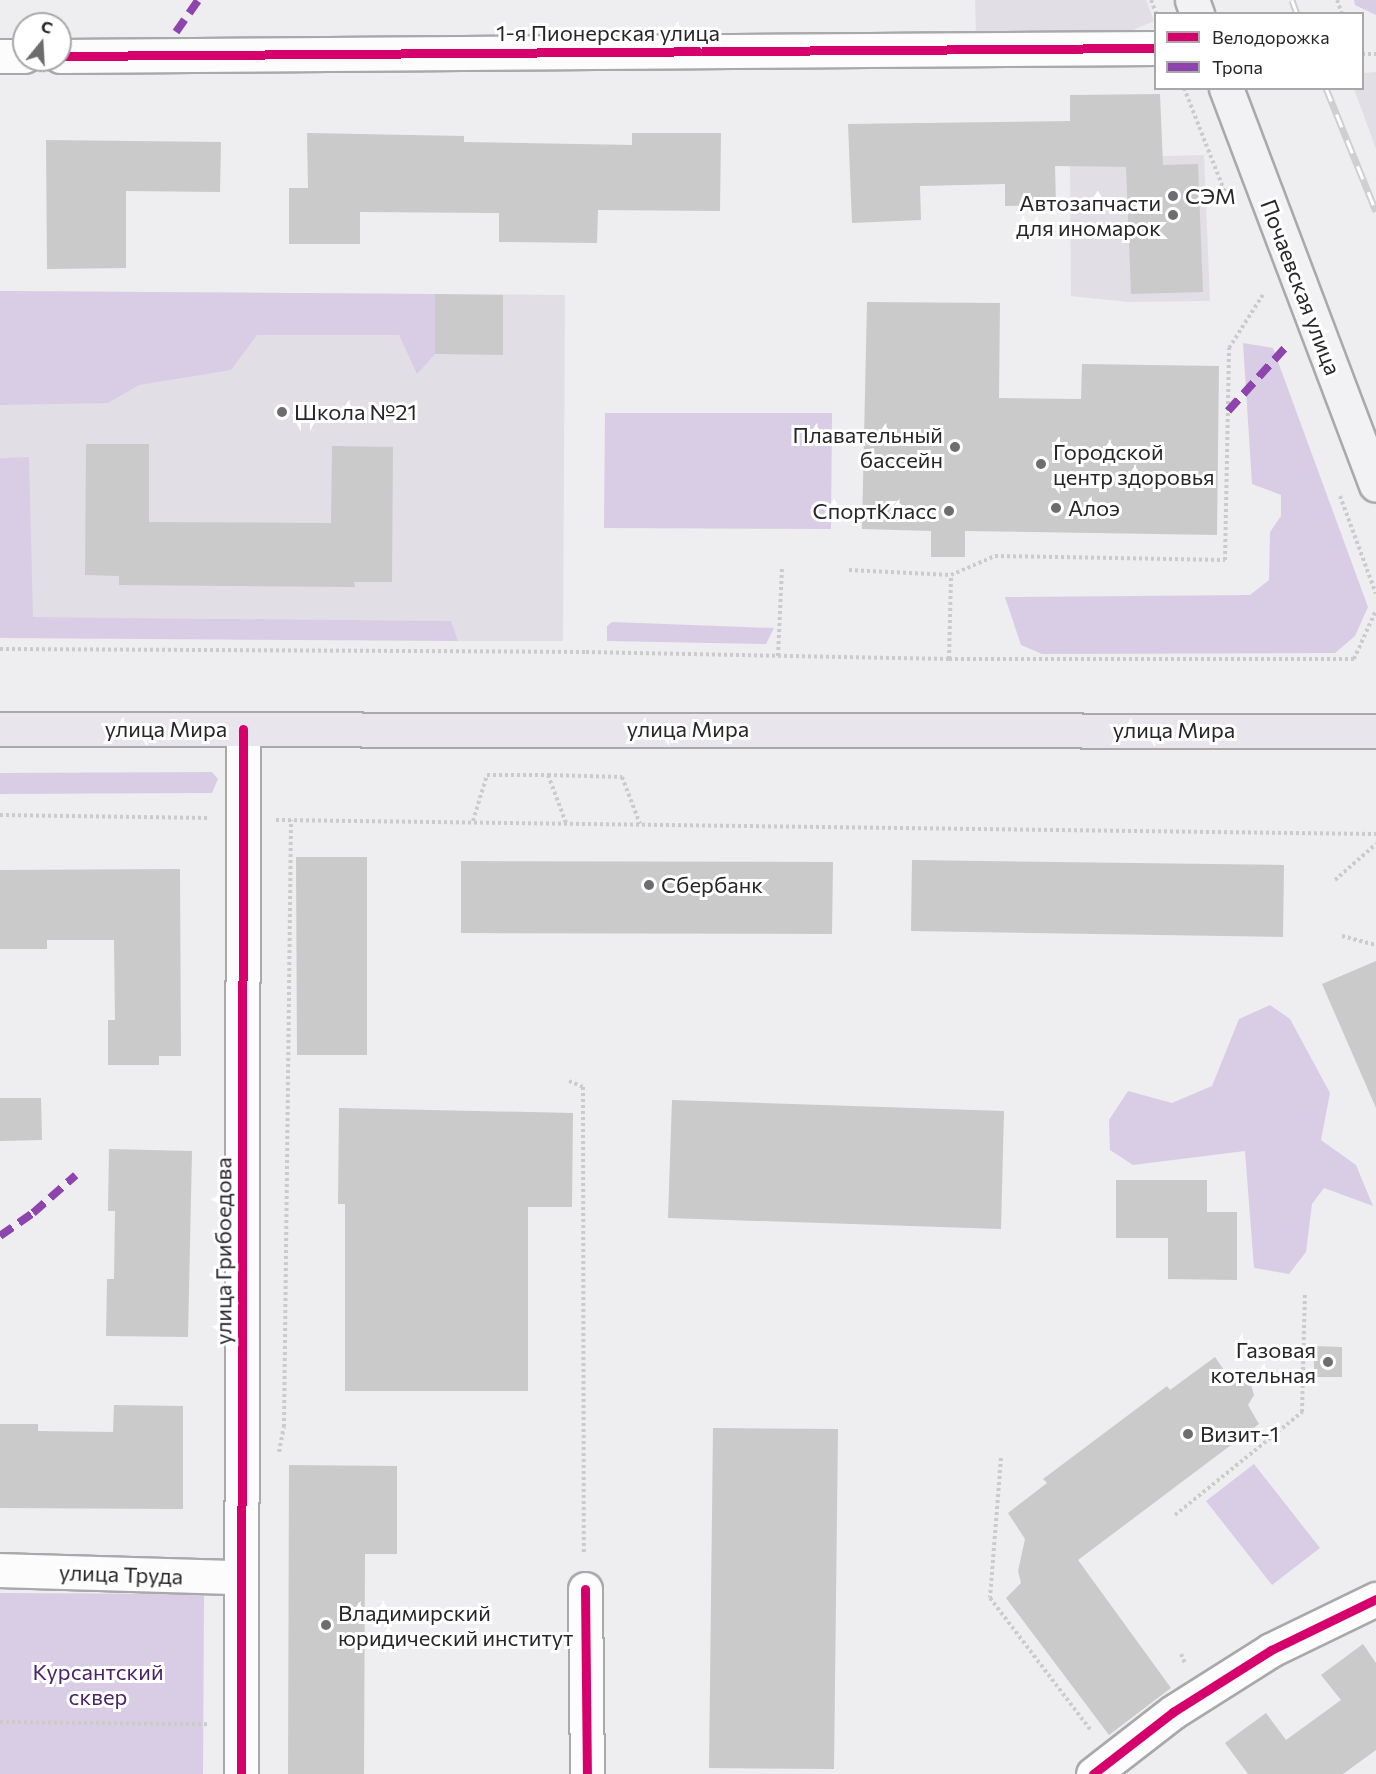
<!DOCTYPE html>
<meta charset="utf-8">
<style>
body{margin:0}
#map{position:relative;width:1376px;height:1774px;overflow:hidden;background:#eeedef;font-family:Commissioner,sans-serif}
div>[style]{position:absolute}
.built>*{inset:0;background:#e2dee6}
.green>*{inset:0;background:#d9cde6}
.building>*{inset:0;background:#cacacb}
.path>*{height:4px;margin-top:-2px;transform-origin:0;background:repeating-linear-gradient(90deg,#cccbcc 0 3px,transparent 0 6px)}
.roads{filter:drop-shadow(2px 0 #a9a8aa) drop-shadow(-2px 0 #a9a8aa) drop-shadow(0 2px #a9a8aa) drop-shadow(0 -2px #a9a8aa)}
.minor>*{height:33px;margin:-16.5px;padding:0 16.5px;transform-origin:16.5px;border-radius:16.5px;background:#fcfcfd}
.secondary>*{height:33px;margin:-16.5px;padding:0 16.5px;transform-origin:16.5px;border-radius:16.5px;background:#f2f1f4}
.primary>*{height:33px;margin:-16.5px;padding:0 16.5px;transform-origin:16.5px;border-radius:16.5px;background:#e9e5ec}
.rail>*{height:7px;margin-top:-3.5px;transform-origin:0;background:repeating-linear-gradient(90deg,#fff 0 14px,#d0cfd0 0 28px);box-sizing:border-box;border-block:2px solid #d0cfd0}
.quiet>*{height:8px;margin-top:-4px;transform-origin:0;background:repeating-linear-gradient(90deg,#8e44ad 0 15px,transparent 0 23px)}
.cycleway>*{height:9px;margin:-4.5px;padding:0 4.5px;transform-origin:4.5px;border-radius:4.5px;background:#d6006c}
.dots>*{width:16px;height:16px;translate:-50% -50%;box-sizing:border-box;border:3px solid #fff;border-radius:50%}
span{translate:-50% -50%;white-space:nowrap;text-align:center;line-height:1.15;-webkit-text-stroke:6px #fff;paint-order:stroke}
.street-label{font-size:22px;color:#272628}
.poi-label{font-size:22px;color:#272628}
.left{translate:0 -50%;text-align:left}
.right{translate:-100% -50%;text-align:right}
.park-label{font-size:22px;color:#4a2467}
.legend{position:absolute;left:1154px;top:12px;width:210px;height:78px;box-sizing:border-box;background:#fff;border:2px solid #a9a8a9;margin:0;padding:8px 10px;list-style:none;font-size:18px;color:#272628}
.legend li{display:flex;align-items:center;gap:12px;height:30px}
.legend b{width:30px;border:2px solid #a9a8a9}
.north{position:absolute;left:12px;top:12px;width:60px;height:60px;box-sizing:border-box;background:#fff;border:2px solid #a9a8a9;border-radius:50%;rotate:18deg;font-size:16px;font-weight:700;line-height:24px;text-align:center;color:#272628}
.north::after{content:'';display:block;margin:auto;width:21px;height:27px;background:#6d6c6e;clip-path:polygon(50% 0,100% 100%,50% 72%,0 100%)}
</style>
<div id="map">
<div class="built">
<div style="clip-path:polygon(975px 0,1146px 0,1154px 21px,1117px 37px,976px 37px)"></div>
<div style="clip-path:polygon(1376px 72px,1376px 149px,1354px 89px,1362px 88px,1363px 73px)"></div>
<div style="clip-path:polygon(1204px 155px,1210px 301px,1128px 302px,1071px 296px,1070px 166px,1125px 167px,1126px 157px)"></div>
<div style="clip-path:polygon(0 291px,565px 295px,563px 641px,458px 641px,450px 621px,0 617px)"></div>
</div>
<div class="green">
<div style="clip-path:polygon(1354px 0,1376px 0,1376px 15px,1355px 5px)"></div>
<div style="clip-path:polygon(0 291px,435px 294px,435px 354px,417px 374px,399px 335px,257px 335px,231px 370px,139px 385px,108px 403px,0 405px)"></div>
<div style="clip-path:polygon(1243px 343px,1273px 348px,1368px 607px,1355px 636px,1335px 653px,1042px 654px,1021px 645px,1005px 597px,1250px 595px,1269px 580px,1270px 532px,1281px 516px,1281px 495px,1252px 484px)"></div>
<div style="clip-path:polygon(605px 413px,832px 413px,831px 529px,604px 528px)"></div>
<div style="clip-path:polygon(29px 457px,33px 617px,451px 621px,458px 641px,0 638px,0 458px)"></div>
<div style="clip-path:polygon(612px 622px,774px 628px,766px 644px,607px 641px,607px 626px)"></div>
<div style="clip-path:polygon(212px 772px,218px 779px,212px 793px,0 794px,0 773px)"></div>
<div style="clip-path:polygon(1270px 1005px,1290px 1019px,1330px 1093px,1321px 1140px,1356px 1165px,1373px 1206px,1324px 1188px,1312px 1204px,1306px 1252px,1289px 1274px,1254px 1268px,1245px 1151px,1133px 1165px,1110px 1150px,1109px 1120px,1128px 1091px,1172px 1103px,1212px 1086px,1239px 1019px)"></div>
<div style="clip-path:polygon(1254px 1464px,1320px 1548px,1272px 1585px,1206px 1501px)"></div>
<div style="clip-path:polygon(0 1593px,204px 1594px,203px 1774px,0 1774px)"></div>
</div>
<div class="building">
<div style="clip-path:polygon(1160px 94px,1163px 165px,1198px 164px,1203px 292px,1131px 294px,1126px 167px,1055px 166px,1056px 205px,1005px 206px,1005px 184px,920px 186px,921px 220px,852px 223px,848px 124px,1070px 121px,1070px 95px)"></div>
<div style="clip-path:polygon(307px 133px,464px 136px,464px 142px,632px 145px,632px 133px,721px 133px,720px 211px,598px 210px,597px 243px,499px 242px,499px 213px,360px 212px,360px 244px,289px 244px,289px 188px,308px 188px)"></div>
<div style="clip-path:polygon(46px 140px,221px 142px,220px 192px,126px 191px,126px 268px,47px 269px)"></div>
<div style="clip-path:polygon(435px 294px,503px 295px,503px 355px,435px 354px)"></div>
<div style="clip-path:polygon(867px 302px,1000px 303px,999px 398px,1081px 399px,1082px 364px,1219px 366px,1217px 535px,965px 531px,965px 557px,931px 557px,931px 531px,862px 529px)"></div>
<div style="clip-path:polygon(86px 444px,149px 444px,149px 522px,331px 523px,332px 446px,393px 447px,392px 582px,354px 582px,355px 587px,119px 585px,119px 576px,85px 575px)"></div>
<div style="clip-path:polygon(296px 857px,367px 857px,367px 1055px,297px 1055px)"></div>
<div style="clip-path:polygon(912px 860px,1284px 865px,1283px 937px,911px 931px)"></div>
<div style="clip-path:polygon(461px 861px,833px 862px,832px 934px,461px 933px)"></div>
<div style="clip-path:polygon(180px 869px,181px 1056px,159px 1056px,159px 1065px,108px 1065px,108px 1020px,115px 1020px,114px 940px,47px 940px,47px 949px,0 949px,0 870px)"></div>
<div style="clip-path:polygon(1376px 961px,1376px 1108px,1322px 984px)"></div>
<div style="clip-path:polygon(0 1098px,41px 1098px,42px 1140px,0 1141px)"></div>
<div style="clip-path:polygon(672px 1100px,1004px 1111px,1001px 1229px,668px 1218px)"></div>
<div style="clip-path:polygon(339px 1108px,573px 1113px,572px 1207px,528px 1207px,528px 1391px,345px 1391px,345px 1204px,338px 1204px)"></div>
<div style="clip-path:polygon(109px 1149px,192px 1151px,188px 1337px,106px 1336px,107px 1279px,114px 1279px,115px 1211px,108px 1211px)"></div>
<div style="clip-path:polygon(1116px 1180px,1207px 1180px,1207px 1212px,1237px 1212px,1237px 1280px,1168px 1279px,1168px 1238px,1116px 1238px)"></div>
<div style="clip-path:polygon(1314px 1346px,1342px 1347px,1342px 1377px,1314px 1377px)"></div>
<div style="clip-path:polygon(1215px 1357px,1228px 1376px,1239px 1375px,1250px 1381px,1254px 1395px,1248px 1405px,1259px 1424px,1078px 1560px,1171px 1688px,1109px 1735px,1006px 1598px,1021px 1583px,1018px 1571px,1025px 1539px,1008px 1513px,1047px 1483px,1043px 1479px,1167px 1386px,1170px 1390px)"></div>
<div style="clip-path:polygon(114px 1405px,183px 1406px,183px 1509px,0 1508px,0 1424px,38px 1424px,38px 1431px,113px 1432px)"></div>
<div style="clip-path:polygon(713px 1428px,838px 1429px,834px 1769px,709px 1768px)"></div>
<div style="clip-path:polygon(289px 1465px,397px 1466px,397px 1554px,365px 1554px,364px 1774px,288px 1774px)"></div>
<div style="clip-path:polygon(1363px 1644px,1376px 1663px,1376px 1750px,1343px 1774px,1248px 1774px,1225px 1743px,1266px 1713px,1286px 1740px,1341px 1700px,1321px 1675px)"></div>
</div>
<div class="path">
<div style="left:1151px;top:0;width:14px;rotate:69deg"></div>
<div style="left:1337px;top:0;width:15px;rotate:70deg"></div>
<div style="left:1362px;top:54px;width:14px"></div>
<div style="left:1184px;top:88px;width:120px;rotate:68.6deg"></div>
<div style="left:1340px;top:496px;width:104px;rotate:69.8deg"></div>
<div style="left:849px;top:570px;width:102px;rotate:2.8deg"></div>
<div style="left:951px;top:575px;width:48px;rotate:-23.4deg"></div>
<div style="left:995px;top:556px;width:230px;rotate:1deg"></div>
<div style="left:1225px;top:560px;width:212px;rotate:-88.9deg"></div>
<div style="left:1229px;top:348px;width:65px;rotate:-57.5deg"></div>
<div style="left:0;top:649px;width:586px;rotate:0.29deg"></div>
<div style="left:586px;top:652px;width:363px;rotate:1.1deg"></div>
<div style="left:949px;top:659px;width:405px"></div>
<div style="left:1354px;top:659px;width:54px;rotate:-65.8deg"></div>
<div style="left:778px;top:656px;width:87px;rotate:-87.4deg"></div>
<div style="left:949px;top:659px;width:84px;rotate:-88.6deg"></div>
<div style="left:548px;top:775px;width:74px;rotate:1.5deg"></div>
<div style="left:622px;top:777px;width:50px;rotate:69deg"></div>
<div style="left:0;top:815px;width:208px;rotate:0.8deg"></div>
<div style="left:276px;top:820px;width:1100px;rotate:0.73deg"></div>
<div style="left:473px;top:821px;width:48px;rotate:-73.1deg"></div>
<div style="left:487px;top:775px;width:61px"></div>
<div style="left:548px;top:775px;width:51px;rotate:69.4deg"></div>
<div style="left:1335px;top:880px;width:55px;rotate:-41.3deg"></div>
<div style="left:1342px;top:936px;width:35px;rotate:15deg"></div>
<div style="left:569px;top:1081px;width:15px;rotate:23deg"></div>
<div style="left:583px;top:1087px;width:467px;rotate:89.9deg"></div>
<div style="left:279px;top:1452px;width:25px;rotate:-79deg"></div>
<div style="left:284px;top:1427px;width:607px;rotate:-89.34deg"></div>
<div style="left:1001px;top:1458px;width:140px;rotate:94.5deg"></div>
<div style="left:990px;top:1598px;width:168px;rotate:52.7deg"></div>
<div style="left:1175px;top:1515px;width:164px;rotate:-39deg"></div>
<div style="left:1302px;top:1412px;width:120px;rotate:-88.6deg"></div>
<div style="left:1181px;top:1654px;width:12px;rotate:66deg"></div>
<div style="left:0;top:1722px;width:207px;rotate:0.6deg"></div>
</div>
<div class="roads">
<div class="minor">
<div style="left:0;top:56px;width:24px"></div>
<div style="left:60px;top:56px;width:1096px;rotate:-0.42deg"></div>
<div style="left:0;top:1570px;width:241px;rotate:1.7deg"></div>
<div style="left:585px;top:1589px;width:185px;rotate:89.4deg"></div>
<div style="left:241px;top:1774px;width:1045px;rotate:-89.89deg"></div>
<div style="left:1093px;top:1774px;width:101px;rotate:-37.8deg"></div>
<div style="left:1173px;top:1712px;width:116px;rotate:-32.3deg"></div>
<div style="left:1271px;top:1650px;width:117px;rotate:-25.9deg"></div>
</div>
<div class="secondary">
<div style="left:1192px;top:0;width:15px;rotate:70deg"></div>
<div style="left:1226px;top:88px;width:424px;rotate:69.3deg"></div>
</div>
<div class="primary">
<div style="left:0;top:729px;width:1376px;rotate:0.08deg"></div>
</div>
</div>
<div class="rail">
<div style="left:1292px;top:0;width:15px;rotate:70deg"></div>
<div style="left:1326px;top:88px;width:133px;rotate:67.9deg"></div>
</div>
<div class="quiet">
<div style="left:176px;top:32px;width:39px;rotate:-55deg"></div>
<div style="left:1228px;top:411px;width:85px;rotate:-47.9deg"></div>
<div style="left:0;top:1236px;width:40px;rotate:-34.9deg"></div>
<div style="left:33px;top:1213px;width:57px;rotate:-41.5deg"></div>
</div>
<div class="cycleway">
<div style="left:60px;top:56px;width:1096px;rotate:-0.42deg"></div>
<div style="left:585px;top:1589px;width:185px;rotate:89.4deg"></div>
<div style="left:241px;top:1774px;width:1045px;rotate:-89.89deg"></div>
<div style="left:1093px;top:1774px;width:101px;rotate:-37.8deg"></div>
<div style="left:1173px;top:1712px;width:116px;rotate:-32.3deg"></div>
<div style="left:1271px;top:1650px;width:117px;rotate:-25.9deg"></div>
</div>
<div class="dots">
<div style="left:1173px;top:196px;background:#6d6c6e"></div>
<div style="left:1173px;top:215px;background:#6d6c6e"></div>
<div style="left:282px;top:412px;background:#6d6c6e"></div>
<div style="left:955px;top:447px;background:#6d6c6e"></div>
<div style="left:1041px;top:464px;background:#6d6c6e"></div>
<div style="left:1056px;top:508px;background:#6d6c6e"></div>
<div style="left:949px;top:511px;background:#6d6c6e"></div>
<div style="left:649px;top:885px;background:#6d6c6e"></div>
<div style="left:1328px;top:1362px;background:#6d6c6e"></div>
<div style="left:1188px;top:1434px;background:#6d6c6e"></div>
<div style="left:326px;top:1625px;background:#6d6c6e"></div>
</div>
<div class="street-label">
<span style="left:608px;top:33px">1-я Пионерская улица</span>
<span style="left:1301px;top:287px;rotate:69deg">Почаевская улица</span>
<span style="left:166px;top:729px">улица Мира</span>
<span style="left:688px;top:729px">улица Мира</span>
<span style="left:1174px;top:730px">улица Мира</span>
<span style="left:223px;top:1251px;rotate:-90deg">улица Грибоедова</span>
<span style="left:121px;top:1574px;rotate:2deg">улица Труда</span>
</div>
<div class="poi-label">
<span class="left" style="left:1185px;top:196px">СЭМ</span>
<span class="right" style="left:1161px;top:215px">Автозапчасти<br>для иномарок</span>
<span class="left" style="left:294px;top:412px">Школа №21</span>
<span class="right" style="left:943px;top:447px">Плавательный<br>бассейн</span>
<span class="left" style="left:1053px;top:464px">Городской<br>центр здоровья</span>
<span class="left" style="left:1068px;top:508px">Алоэ</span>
<span class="right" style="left:937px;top:511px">СпортКласс</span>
<span class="left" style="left:661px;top:885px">Сбербанк</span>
<span class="right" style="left:1316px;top:1362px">Газовая<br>котельная</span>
<span class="left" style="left:1200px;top:1434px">Визит-1</span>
<span class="left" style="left:338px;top:1625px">Владимирский<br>юридический институт</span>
</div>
<div class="park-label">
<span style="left:98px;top:1684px">Курсантский<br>сквер</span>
</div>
<ul class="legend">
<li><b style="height:8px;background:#d6006c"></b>Велодорожка</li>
<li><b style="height:8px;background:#8e44ad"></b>Тропа</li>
</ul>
<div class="north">С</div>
</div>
